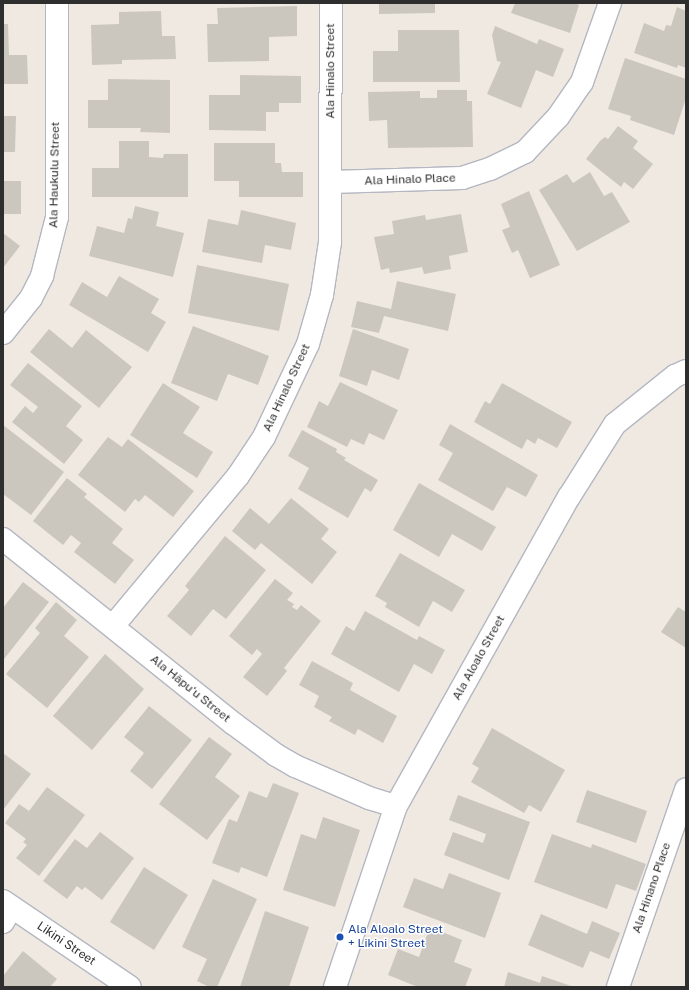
<!DOCTYPE html>
<meta charset="utf-8">
<style>
body{margin:0}
#map{position:relative;width:689px;height:990px;overflow:hidden;background:#efe9e1;font-family:"Public Sans",sans-serif}
div>[style]{position:absolute}
.building>*{inset:0;background:#cbc7bf}
.roads{filter:drop-shadow(1px 0 #b4b7c1) drop-shadow(-1px 0 #b4b7c1) drop-shadow(0 1px #b4b7c1) drop-shadow(0 -1px #b4b7c1)}
.minor>*{height:22px;margin:-11px;padding:0 11px;transform-origin:11px;border-radius:11px;background:#fff}
.tertiary>*{height:22px;margin:-11px;padding:0 11px;transform-origin:11px;border-radius:11px;background:#fff}
.dots>*{width:11px;height:11px;translate:-50% -50%;box-sizing:border-box;border:2px solid #fff;border-radius:50%}
span{translate:-50% -50%;white-space:nowrap;text-align:center;line-height:1.15;-webkit-text-stroke:3px #fff;paint-order:stroke}
.street-label{font-size:12px;color:#2e2e2e}
.transit-label{font-size:12px;color:#164399}
.left{translate:0 -50%;text-align:left}
.frame{position:absolute;inset:0;border:4px solid #2e2e2e;pointer-events:none}
</style>
<div id="map">
<div class="building">
<div style="clip-path:polygon(379px 3px,435px 3px,435px 13px,379px 14px)"></div>
<div style="clip-path:polygon(515px 3px,574px 3px,579px 5px,570px 33px,511px 13px)"></div>
<div style="clip-path:polygon(297px 6px,297px 36px,269px 37px,269px 61px,208px 62px,207px 24px,218px 24px,217px 8px)"></div>
<div style="clip-path:polygon(677px 7px,686px 11px,686px 68px,678px 65px,677px 68px,634px 53px,644px 23px,664px 31px,666px 25px,671px 26px)"></div>
<div style="clip-path:polygon(161px 11px,162px 36px,175px 36px,176px 59px,122px 60px,122px 64px,92px 65px,91px 25px,119px 24px,119px 12px)"></div>
<div style="clip-path:polygon(3px 24px,8px 24px,9px 55px,27px 55px,28px 84px,3px 84px)"></div>
<div style="clip-path:polygon(495px 26px,537px 44px,539px 39px,564px 49px,553px 77px,536px 70px,521px 108px,487px 94px,501px 62px,497px 61px,492px 35px)"></div>
<div style="clip-path:polygon(398px 30px,459px 30px,460px 82px,373px 82px,373px 51px,398px 51px)"></div>
<div style="clip-path:polygon(625px 58px,686px 79px,686px 98px,674px 135px,630px 120px,631px 116px,608px 109px)"></div>
<div style="clip-path:polygon(240px 75px,301px 76px,301px 103px,279px 103px,279px 112px,266px 112px,266px 131px,209px 130px,209px 95px,240px 95px)"></div>
<div style="clip-path:polygon(108px 79px,170px 80px,170px 133px,140px 132px,141px 128px,88px 128px,88px 100px,108px 100px)"></div>
<div style="clip-path:polygon(437px 90px,467px 90px,467px 101px,472px 101px,473px 147px,388px 148px,387px 120px,369px 121px,368px 92px,420px 91px,420px 98px,437px 98px)"></div>
<div style="clip-path:polygon(3px 116px,16px 116px,15px 152px,3px 152px)"></div>
<div style="clip-path:polygon(618px 126px,638px 141px,633px 148px,653px 164px,633px 189px,624px 182px,621px 187px,586px 159px,600px 141px,605px 137px,608px 139px)"></div>
<div style="clip-path:polygon(119px 141px,149px 141px,149px 157px,163px 158px,164px 154px,188px 154px,188px 197px,92px 197px,92px 168px,119px 168px)"></div>
<div style="clip-path:polygon(214px 143px,275px 143px,275px 163px,281px 163px,282px 172px,303px 172px,303px 197px,239px 197px,239px 181px,214px 181px)"></div>
<div style="clip-path:polygon(590px 172px,604px 196px,612px 192px,630px 222px,577px 251px,539px 190px,567px 174px,573px 183px)"></div>
<div style="clip-path:polygon(3px 181px,21px 181px,21px 214px,3px 214px)"></div>
<div style="clip-path:polygon(529px 191px,560px 265px,530px 278px,518px 250px,512px 253px,502px 230px,510px 227px,501px 204px)"></div>
<div style="clip-path:polygon(135px 206px,159px 212px,156px 226px,184px 233px,173px 277px,89px 256px,97px 226px,124px 233px,128px 218px,132px 219px)"></div>
<div style="clip-path:polygon(241px 210px,296px 223px,291px 250px,265px 245px,262px 263px,202px 252px,208px 219px,238px 225px)"></div>
<div style="clip-path:polygon(461px 214px,468px 252px,449px 256px,451px 269px,424px 274px,422px 267px,390px 273px,389px 268px,381px 270px,374px 237px,394px 234px,392px 221px,425px 215px,426px 220px)"></div>
<div style="clip-path:polygon(3px 233px,20px 246px,3px 268px)"></div>
<div style="clip-path:polygon(197px 265px,289px 284px,279px 331px,188px 313px)"></div>
<div style="clip-path:polygon(119px 276px,159px 299px,151px 313px,166px 322px,148px 352px,69px 305px,82px 282px,107px 297px)"></div>
<div style="clip-path:polygon(397px 281px,456px 294px,448px 331px,384px 316px,379px 333px,351px 327px,357px 301px,391px 309px)"></div>
<div style="clip-path:polygon(193px 326px,269px 356px,258px 385px,228px 374px,217px 401px,171px 383px)"></div>
<div style="clip-path:polygon(49px 329px,72px 348px,86px 330px,132px 367px,99px 408px,30px 352px)"></div>
<div style="clip-path:polygon(353px 329px,409px 349px,399px 380px,372px 370px,367px 386px,339px 376px)"></div>
<div style="clip-path:polygon(28px 363px,82px 406px,66px 426px,83px 440px,64px 464px,12px 422px,25px 406px,33px 413px,38px 407px,10px 385px)"></div>
<div style="clip-path:polygon(340px 382px,398px 410px,384px 440px,369px 433px,364px 445px,351px 439px,347px 447px,307px 427px,319px 401px,328px 406px)"></div>
<div style="clip-path:polygon(163px 383px,200px 407px,183px 433px,213px 452px,197px 478px,130px 435px)"></div>
<div style="clip-path:polygon(502px 383px,572px 422px,557px 448px,538px 438px,535px 444px,527px 439px,522px 449px,474px 422px,485px 401px,490px 404px)"></div>
<div style="clip-path:polygon(450px 424px,538px 475px,526px 497px,507px 487px,493px 511px,438px 480px,453px 453px,439px 445px)"></div>
<div style="clip-path:polygon(3px 425px,64px 472px,31px 515px,3px 494px)"></div>
<div style="clip-path:polygon(302px 430px,337px 449px,336px 452px,346px 458px,344px 460px,378px 480px,371px 492px,365px 488px,348px 518px,298px 489px,309px 468px,288px 456px)"></div>
<div style="clip-path:polygon(108px 437px,122px 447px,128px 439px,194px 491px,173px 517px,145px 495px,139px 502px,135px 499px,125px 512px,78px 475px)"></div>
<div style="clip-path:polygon(67px 478px,87px 494px,84px 497px,123px 529px,112px 543px,134px 560px,115px 584px,74px 552px,81px 543px,71px 535px,63px 545px,33px 521px)"></div>
<div style="clip-path:polygon(419px 483px,496px 527px,482px 551px,452px 534px,439px 557px,393px 530px)"></div>
<div style="clip-path:polygon(291px 498px,329px 529px,321px 539px,337px 552px,312px 584px,261px 543px,255px 550px,232px 531px,250px 508px,269px 524px)"></div>
<div style="clip-path:polygon(225px 536px,266px 570px,226px 619px,213px 609px,191px 636px,167px 616px,189px 590px,185px 586px)"></div>
<div style="clip-path:polygon(400px 553px,465px 590px,452px 612px,433px 601px,419px 627px,385px 607px,387px 603px,375px 596px)"></div>
<div style="clip-path:polygon(275px 579px,293px 593px,287px 600px,294px 604px,292px 607px,297px 610px,301px 605px,321px 621px,284px 668px,287px 671px,267px 696px,243px 677px,262px 654px,257px 649px,252px 655px,229px 636px)"></div>
<div style="clip-path:polygon(23px 582px,49px 602px,4px 659px,3px 608px)"></div>
<div style="clip-path:polygon(56px 602px,77px 620px,64px 636px,89px 657px,47px 708px,6px 674px,40px 633px,35px 628px)"></div>
<div style="clip-path:polygon(678px 607px,686px 612px,686px 648px,661px 632px)"></div>
<div style="clip-path:polygon(365px 611px,417px 640px,419px 636px,445px 650px,432px 674px,414px 664px,399px 692px,331px 654px,346px 626px,354px 631px)"></div>
<div style="clip-path:polygon(105px 654px,144px 689px,92px 750px,53px 716px)"></div>
<div style="clip-path:polygon(312px 661px,353px 683px,350px 690px,397px 716px,383px 743px,358px 729px,355px 735px,329px 721px,332px 717px,314px 707px,319px 696px,299px 685px)"></div>
<div style="clip-path:polygon(149px 706px,192px 740px,152px 789px,130px 771px,144px 753px,124px 737px)"></div>
<div style="clip-path:polygon(492px 728px,565px 770px,541px 812px,529px 805px,524px 813px,471px 782px,479px 768px,472px 764px)"></div>
<div style="clip-path:polygon(209px 737px,232px 754px,215px 777px,240px 796px,207px 840px,159px 804px)"></div>
<div style="clip-path:polygon(3px 753px,31px 774px,3px 810px)"></div>
<div style="clip-path:polygon(273px 783px,299px 793px,267px 877px,241px 867px,239px 873px,212px 863px,229px 819px,237px 822px,249px 791px,267px 798px)"></div>
<div style="clip-path:polygon(47px 787px,85px 815px,39px 876px,16px 858px,27px 845px,23px 842px,26px 839px,5px 823px,19px 804px,29px 811px)"></div>
<div style="clip-path:polygon(587px 790px,647px 811px,636px 843px,576px 822px)"></div>
<div style="clip-path:polygon(458px 795px,530px 822px,509px 880px,444px 855px,453px 832px,483px 843px,486px 834px,449px 820px)"></div>
<div style="clip-path:polygon(323px 817px,360px 830px,335px 907px,283px 890px,301px 834px,316px 839px)"></div>
<div style="clip-path:polygon(100px 832px,134px 858px,102px 900px,85px 887px,82px 890px,77px 886px,67px 899px,43px 881px,75px 839px,87px 848px)"></div>
<div style="clip-path:polygon(552px 834px,591px 848px,592px 844px,646px 864px,636px 891px,616px 884px,607px 909px,534px 882px)"></div>
<div style="clip-path:polygon(144px 867px,188px 895px,154px 950px,110px 922px)"></div>
<div style="clip-path:polygon(449px 873px,501px 893px,485px 938px,403px 907px,414px 878px,443px 889px)"></div>
<div style="clip-path:polygon(213px 879px,257px 899px,217px 987px,209px 987px,197px 981px,207px 959px,182px 947px)"></div>
<div style="clip-path:polygon(265px 911px,309px 927px,289px 987px,240px 987px)"></div>
<div style="clip-path:polygon(541px 914px,587px 934px,592px 921px,620px 933px,609px 959px,590px 951px,583px 968px,528px 945px)"></div>
<div style="clip-path:polygon(430px 927px,462px 940px,454px 962px,472px 969px,465px 987px,418px 987px,388px 975px,398px 949px,419px 957px)"></div>
<div style="clip-path:polygon(23px 951px,57px 979px,50px 987px,3px 987px,3px 976px)"></div>
<div style="clip-path:polygon(508px 972px,540px 983px,542px 976px,574px 987px,504px 987px)"></div>
</div>
<div class="roads">
<div class="minor">
<div style="left:331px;top:182px;width:131px;rotate:-1.7deg"></div>
<div style="left:462px;top:178px;width:29px;rotate:-18deg"></div>
<div style="left:490px;top:169px;width:39px;rotate:-26deg"></div>
<div style="left:525px;top:152px;width:48px;rotate:-46.7deg"></div>
<div style="left:558px;top:117px;width:42px;rotate:-55.6deg"></div>
<div style="left:582px;top:82px;width:84px;rotate:-70.5deg"></div>
<div style="left:3px;top:333px;width:45px;rotate:-51.3deg"></div>
<div style="left:31px;top:298px;width:25px;rotate:-63deg"></div>
<div style="left:42px;top:276px;width:61px;rotate:-75.7deg"></div>
<div style="left:57px;top:217px;width:214px;rotate:-90deg"></div>
<div style="left:3px;top:539px;width:296px;rotate:38.7deg"></div>
<div style="left:234px;top:724px;width:52px;rotate:36.4deg"></div>
<div style="left:276px;top:755px;width:22px;rotate:30deg"></div>
<div style="left:295px;top:766px;width:81px;rotate:23.4deg"></div>
<div style="left:369px;top:798px;width:28px;rotate:17deg"></div>
<div style="left:113px;top:626px;width:195px;rotate:-50.2deg"></div>
<div style="left:238px;top:476px;width:47px;rotate:-56.3deg"></div>
<div style="left:264px;top:437px;width:103px;rotate:-64.7deg"></div>
<div style="left:308px;top:344px;width:51px;rotate:-74.1deg"></div>
<div style="left:322px;top:295px;width:54px;rotate:-81.4deg"></div>
<div style="left:330px;top:242px;width:239px;rotate:-89.8deg"></div>
<div style="left:3px;top:922px;width:16px;rotate:-60deg"></div>
<div style="left:335px;top:987px;width:191px;rotate:-71.4deg"></div>
<div style="left:396px;top:806px;width:354px;rotate:-60.8deg"></div>
<div style="left:569px;top:497px;width:86px;rotate:-57.8deg"></div>
<div style="left:615px;top:424px;width:77px;rotate:-38.7deg"></div>
<div style="left:675px;top:376px;width:12px;rotate:-24deg"></div>
<div style="left:618px;top:987px;width:209px;rotate:-71deg"></div>
</div>
<div class="tertiary">
<div style="left:3px;top:901px;width:153px;rotate:34.1deg"></div>
</div>
</div>
<div class="dots">
<div style="left:340px;top:937px;background:#1a4fb4"></div>
</div>
<div class="street-label">
<span style="left:331px;top:71px;rotate:-90deg">Ala Hinalo Street</span>
<span style="left:55px;top:175px;rotate:-89deg">Ala Haukulu Street</span>
<span style="left:410px;top:180px;rotate:-2deg">Ala Hinalo Place</span>
<span style="left:287px;top:388px;rotate:-65deg">Ala Hinalo Street</span>
<span style="left:479px;top:658px;rotate:-61deg">Ala Aloalo Street</span>
<span style="left:190px;top:689px;rotate:39deg">Ala Hāpuʻu Street</span>
<span style="left:652px;top:888px;rotate:-71deg">Ala Hinano Place</span>
<span style="left:66px;top:944px;rotate:34deg">Likini Street</span>
</div>
<div class="transit-label">
<span class="left" style="left:348px;top:937px">Ala Aloalo Street<br>+ Likini Street</span>
</div>
<div class="frame"></div>
</div>
